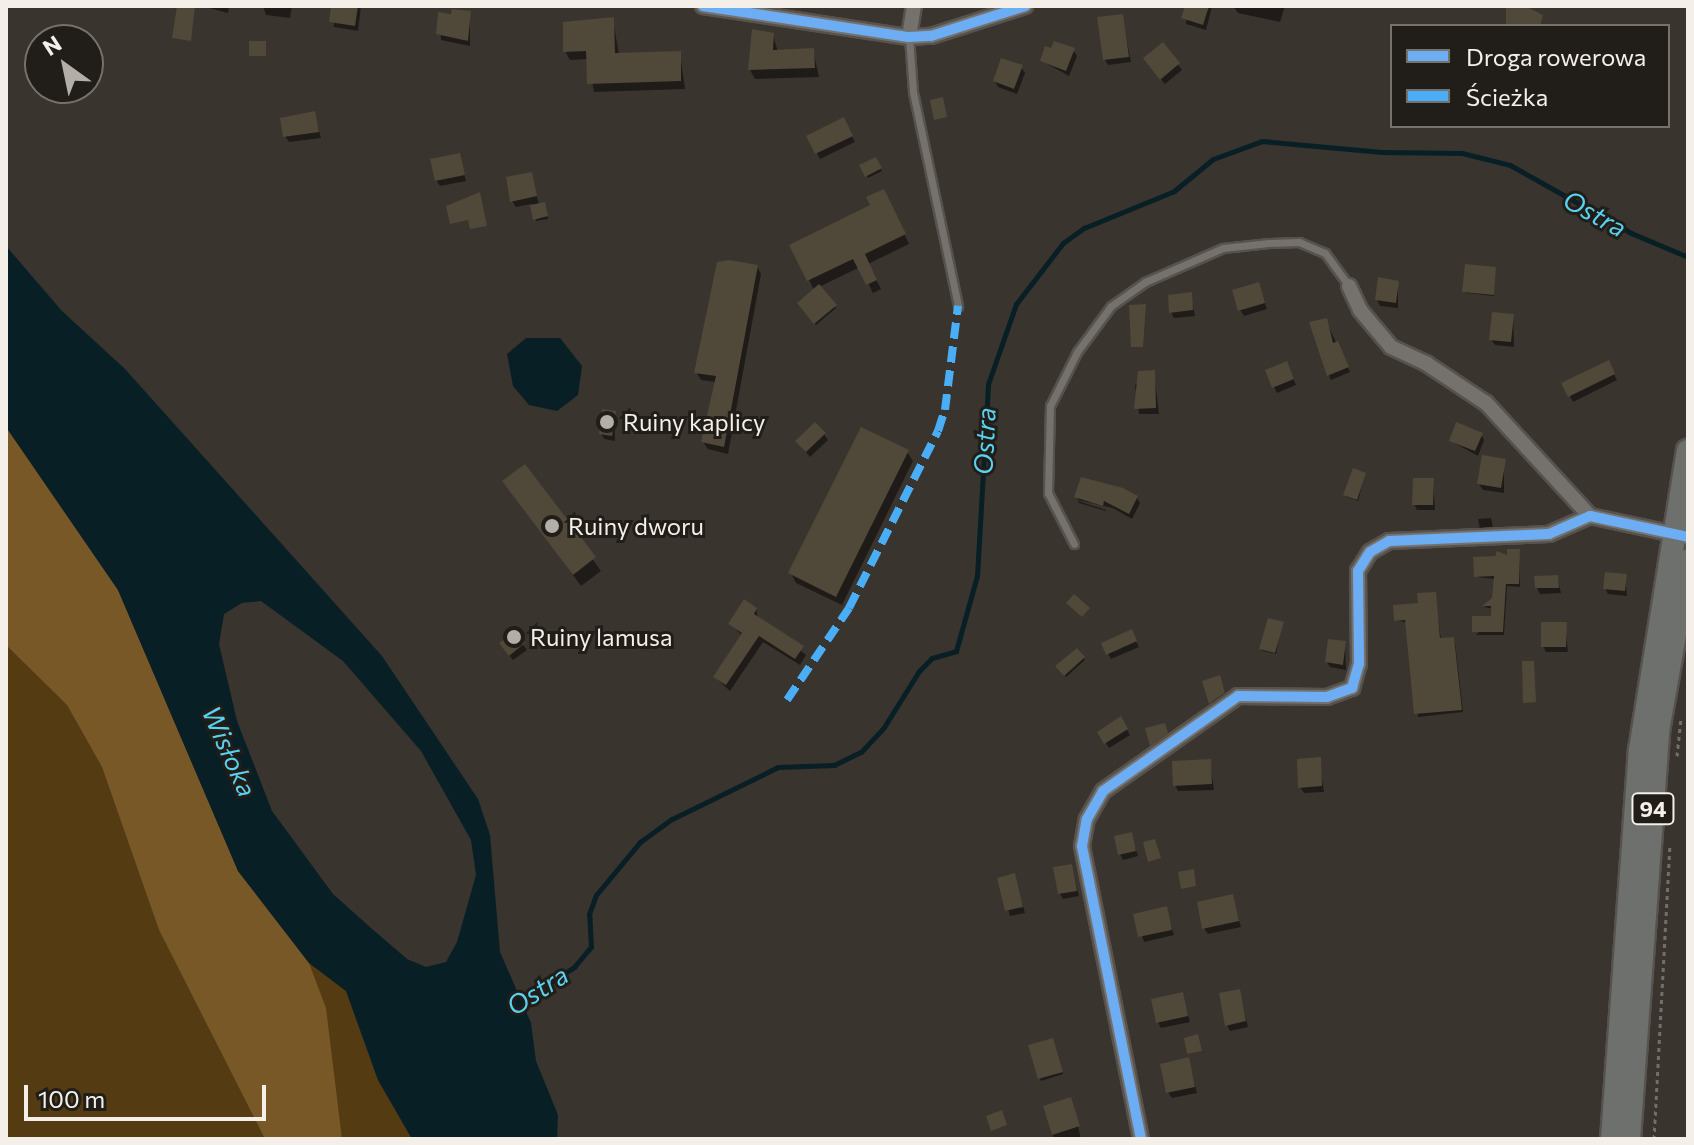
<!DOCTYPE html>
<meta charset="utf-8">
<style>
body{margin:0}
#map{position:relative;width:1694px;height:1145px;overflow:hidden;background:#39342e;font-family:Commissioner,sans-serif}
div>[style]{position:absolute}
.green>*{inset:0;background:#543b12}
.forest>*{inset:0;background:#785827}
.water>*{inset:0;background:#081f25}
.shadow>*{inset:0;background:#0007}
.stream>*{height:5px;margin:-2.5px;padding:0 2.5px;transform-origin:2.5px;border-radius:2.5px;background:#081f25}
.building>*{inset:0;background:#504839}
.path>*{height:3px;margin-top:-1.5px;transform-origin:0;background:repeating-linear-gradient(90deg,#726f6b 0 4px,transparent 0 8px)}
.roads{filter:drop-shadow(2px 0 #56524e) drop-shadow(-2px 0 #56524e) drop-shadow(0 2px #56524e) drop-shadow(0 -2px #56524e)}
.lane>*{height:7px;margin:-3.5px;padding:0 3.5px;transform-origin:3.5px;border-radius:3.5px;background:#75726d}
.street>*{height:14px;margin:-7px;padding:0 7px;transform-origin:7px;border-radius:7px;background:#75726d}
.primary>*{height:22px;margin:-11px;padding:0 11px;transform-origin:11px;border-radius:11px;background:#6e706e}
.quiet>*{height:8px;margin-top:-4px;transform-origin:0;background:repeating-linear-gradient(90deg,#49aef6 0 16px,transparent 0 24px)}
.cycleway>*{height:10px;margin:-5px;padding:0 5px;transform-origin:5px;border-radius:5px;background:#6dadf4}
.dots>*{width:22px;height:22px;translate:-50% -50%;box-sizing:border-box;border:4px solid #211d18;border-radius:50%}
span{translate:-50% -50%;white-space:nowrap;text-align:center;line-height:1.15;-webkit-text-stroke:6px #211d18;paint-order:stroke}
.shield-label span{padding:2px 6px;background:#211d18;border:2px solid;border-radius:6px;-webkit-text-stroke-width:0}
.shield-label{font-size:22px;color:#f4efe8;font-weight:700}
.poi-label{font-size:24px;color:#f4efe8}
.left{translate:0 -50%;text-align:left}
.water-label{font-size:26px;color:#58d2f0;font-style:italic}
.frame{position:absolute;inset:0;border:8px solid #f4efe8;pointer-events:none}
.legend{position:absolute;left:1390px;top:24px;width:280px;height:104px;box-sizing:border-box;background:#211d18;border:2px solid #75716b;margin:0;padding:10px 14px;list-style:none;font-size:24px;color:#f4efe8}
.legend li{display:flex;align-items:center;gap:16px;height:40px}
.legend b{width:40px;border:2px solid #75716b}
.north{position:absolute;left:24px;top:24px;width:80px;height:80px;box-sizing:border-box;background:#211d18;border:2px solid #75716b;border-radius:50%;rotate:327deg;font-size:22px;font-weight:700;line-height:32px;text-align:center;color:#f4efe8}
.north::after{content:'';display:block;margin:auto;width:28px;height:36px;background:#b3aea7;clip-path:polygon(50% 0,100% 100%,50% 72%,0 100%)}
.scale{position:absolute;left:24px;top:1085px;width:242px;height:36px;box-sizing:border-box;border:4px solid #f4efe8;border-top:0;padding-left:10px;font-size:24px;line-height:28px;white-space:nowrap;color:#f4efe8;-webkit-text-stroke:6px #211d18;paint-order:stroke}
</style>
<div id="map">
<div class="green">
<div style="clip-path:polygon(6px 645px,67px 705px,102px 767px,159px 930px,265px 1139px,6px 1139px)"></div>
<div style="clip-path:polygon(309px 963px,346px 991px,378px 1080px,412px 1139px,342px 1139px)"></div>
</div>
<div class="forest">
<div style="clip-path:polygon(6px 427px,118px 590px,238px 871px,309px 963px,326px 1008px,342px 1139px,265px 1139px,159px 930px,102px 767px,67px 705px,6px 645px)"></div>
</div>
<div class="water">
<div style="clip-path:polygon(evenodd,6px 246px,62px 311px,125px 369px,382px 656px,478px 799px,490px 835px,500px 952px,531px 1023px,536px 1061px,558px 1115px,557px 1139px,412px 1139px,378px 1080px,346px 991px,309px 963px,238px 871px,118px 590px,6px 427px,6px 246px,261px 601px,343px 661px,421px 751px,471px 840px,476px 875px,457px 942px,446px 962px,426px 967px,407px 959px,371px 928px,333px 894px,272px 811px,237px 721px,219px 644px,224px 614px,242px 603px,261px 601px)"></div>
<div style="clip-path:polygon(526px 338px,560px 338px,582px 366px,578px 395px,557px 411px,529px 405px,513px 386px,507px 354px)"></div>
</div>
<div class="shadow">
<div style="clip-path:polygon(202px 6px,229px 6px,228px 13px)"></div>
<div style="clip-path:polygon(263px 6px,292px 6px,290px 18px,266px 15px)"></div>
<div style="clip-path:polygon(333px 6px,361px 6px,358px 31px,334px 27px)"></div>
<div style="clip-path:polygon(1187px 6px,1212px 6px,1206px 30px,1186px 24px)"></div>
<div style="clip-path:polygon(1233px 6px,1285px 6px,1280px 22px,1238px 13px)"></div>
<div style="clip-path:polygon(470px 13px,470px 46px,441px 40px,440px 14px)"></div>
<div style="clip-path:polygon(1122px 16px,1131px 62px,1108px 65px,1105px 60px)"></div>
<div style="clip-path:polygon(613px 19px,619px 55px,680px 53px,685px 89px,594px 92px,588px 59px,570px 60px,565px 51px)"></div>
<div style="clip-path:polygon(754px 32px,773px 35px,778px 52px,813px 50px,819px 77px,755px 79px,750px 70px)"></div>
<div style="clip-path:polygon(1162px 45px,1182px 70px,1165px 84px,1148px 64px)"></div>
<div style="clip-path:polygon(1073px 50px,1077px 56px,1069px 76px,1042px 61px)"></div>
<div style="clip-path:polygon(1021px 67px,1025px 73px,1017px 94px,998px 87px,995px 81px)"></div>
<div style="clip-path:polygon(314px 113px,321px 138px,289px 142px,285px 136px)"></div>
<div style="clip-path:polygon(843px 120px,855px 142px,820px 159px,809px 137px)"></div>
<div style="clip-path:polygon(459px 155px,466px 181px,440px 186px,436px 180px)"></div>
<div style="clip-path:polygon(875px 159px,882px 171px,868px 178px,862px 166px)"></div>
<div style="clip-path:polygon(531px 174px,539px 205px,545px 206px,548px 219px,536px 221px,531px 204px,516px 207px,512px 201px)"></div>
<div style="clip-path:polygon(888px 200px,909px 244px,868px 264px,881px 289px,873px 293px,860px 267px,819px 287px,836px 308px,816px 325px,799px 303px,814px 290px,792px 246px)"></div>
<div style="clip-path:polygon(757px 267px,761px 274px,728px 454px,708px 449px,703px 442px,717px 382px,701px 380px,696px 372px)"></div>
<div style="clip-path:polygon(1495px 269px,1494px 296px,1466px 293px,1464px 291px)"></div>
<div style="clip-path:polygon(1398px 282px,1398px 308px,1380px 306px,1377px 300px)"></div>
<div style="clip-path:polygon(1258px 284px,1267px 309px,1244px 316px,1240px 310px)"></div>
<div style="clip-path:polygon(1190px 294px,1195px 316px,1174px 318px,1171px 312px)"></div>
<div style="clip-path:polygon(1513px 316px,1514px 347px,1495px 345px,1491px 339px)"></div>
<div style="clip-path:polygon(1326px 321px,1350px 372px,1331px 380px,1329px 375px)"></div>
<div style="clip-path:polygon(1608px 363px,1617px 380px,1573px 402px,1564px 384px)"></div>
<div style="clip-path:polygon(1289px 369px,1296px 385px,1277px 393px,1274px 387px)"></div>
<div style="clip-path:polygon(1154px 372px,1159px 414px,1139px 414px,1135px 385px)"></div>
<div style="clip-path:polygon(614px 412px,615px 441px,604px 439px,601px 433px)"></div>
<div style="clip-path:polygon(824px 434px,828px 440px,810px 457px,797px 441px)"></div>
<div style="clip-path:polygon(1481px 434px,1484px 440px,1478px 456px,1451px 441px)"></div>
<div style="clip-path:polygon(907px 452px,913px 461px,842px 605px,796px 583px,791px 573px)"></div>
<div style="clip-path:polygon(1504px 461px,1504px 493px,1483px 490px,1479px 484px)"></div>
<div style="clip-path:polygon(525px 467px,601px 571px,581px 586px,505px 482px)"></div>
<div style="clip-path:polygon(1365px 474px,1358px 501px,1347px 497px,1346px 495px)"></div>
<div style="clip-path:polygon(1082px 479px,1137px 498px,1140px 503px,1132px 519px,1113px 508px,1078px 500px)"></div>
<div style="clip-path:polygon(1433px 480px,1435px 510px,1417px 510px,1414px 504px)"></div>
<div style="clip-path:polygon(1078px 501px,1106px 510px,1106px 511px,1079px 503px)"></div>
<div style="clip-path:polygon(1491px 518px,1493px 528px,1480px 529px,1478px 519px)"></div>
<div style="clip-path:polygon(1519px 551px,1520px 587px,1507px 586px,1504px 635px,1476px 635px,1493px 618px,1493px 609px,1484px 607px,1494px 599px,1496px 579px,1476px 577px)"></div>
<div style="clip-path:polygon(1625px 576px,1627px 596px,1608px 594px,1605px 588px)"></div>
<div style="clip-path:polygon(1557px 577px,1561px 593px,1540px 594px,1537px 588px)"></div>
<div style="clip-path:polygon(1435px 594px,1441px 640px,1455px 642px,1463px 712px,1418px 717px,1408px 623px,1396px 620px)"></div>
<div style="clip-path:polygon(756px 609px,758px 619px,806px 655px,800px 665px,763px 642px,730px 691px,715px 677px,743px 636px,730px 624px)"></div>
<div style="clip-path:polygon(1282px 624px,1276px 654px,1263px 651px,1261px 649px)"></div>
<div style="clip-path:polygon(1565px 624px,1568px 652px,1546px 652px,1543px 646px)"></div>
<div style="clip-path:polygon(1131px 632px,1139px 647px,1111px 659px,1103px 644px)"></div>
<div style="clip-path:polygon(515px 634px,527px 650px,513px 660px,505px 650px)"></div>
<div style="clip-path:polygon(1345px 643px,1346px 670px,1330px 667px,1327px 662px)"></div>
<div style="clip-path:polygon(1077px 651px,1085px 660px,1066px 677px,1058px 667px)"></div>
<div style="clip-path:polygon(1219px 678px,1227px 699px,1214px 708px,1204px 682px)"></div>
<div style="clip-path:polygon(1120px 719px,1130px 735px,1109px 748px,1099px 733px)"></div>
<div style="clip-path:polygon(1319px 760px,1324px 792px,1304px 793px,1300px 787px)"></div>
<div style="clip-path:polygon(1210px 761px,1214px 790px,1178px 791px,1175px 785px)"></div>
<div style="clip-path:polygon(1131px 834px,1138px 856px,1123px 860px,1120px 854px)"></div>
<div style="clip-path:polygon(1071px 866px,1079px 896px,1063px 899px,1060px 894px)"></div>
<div style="clip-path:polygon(1014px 876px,1025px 913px,1010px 916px,1000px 879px)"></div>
<div style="clip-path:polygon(1232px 897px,1241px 927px,1208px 934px,1204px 928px)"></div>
<div style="clip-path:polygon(1166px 909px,1174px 935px,1144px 942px,1136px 916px)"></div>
<div style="clip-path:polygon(1239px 991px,1248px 1027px,1230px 1031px,1227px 1025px)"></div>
<div style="clip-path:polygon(1182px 995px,1190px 1022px,1161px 1028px,1158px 1022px)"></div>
<div style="clip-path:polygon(1053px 1043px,1063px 1074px,1041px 1081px,1040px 1078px)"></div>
<div style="clip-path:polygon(1188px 1059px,1197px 1093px,1172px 1098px,1168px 1092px)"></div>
<div style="clip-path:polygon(1073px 1105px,1081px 1139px,1054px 1139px,1045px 1107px)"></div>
</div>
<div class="stream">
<div style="left:514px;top:1006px;width:72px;rotate:-33deg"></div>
<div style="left:574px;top:967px;width:26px;rotate:-50deg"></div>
<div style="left:591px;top:947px;width:33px;rotate:-93deg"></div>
<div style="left:589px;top:914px;width:20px;rotate:-70deg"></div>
<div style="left:596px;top:895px;width:69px;rotate:-50.3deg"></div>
<div style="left:640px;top:842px;width:39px;rotate:-36deg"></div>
<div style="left:672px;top:819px;width:118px;rotate:-26.1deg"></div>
<div style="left:778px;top:767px;width:56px;rotate:-2deg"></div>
<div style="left:834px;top:765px;width:30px;rotate:-26deg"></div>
<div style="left:861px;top:752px;width:34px;rotate:-47deg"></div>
<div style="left:884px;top:727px;width:66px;rotate:-58deg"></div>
<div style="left:919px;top:671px;width:18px;rotate:-45deg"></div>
<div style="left:932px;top:658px;width:25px;rotate:-16deg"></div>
<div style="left:956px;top:651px;width:78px;rotate:-74.4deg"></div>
<div style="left:977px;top:576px;width:192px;rotate:-86.7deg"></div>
<div style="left:988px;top:384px;width:85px;rotate:-70.7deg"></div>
<div style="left:1016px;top:304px;width:77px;rotate:-52.4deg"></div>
<div style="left:1063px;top:243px;width:26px;rotate:-36deg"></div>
<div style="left:1084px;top:228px;width:97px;rotate:-22.3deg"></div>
<div style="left:1174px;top:191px;width:50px;rotate:-39.4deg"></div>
<div style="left:1213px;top:159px;width:52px;rotate:-20.2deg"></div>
<div style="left:1262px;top:141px;width:120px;rotate:5.3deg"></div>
<div style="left:1381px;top:152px;width:81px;rotate:0.7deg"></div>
<div style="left:1462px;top:153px;width:49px;rotate:14deg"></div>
<div style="left:1510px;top:165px;width:139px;rotate:29.3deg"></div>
<div style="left:1631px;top:233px;width:62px;rotate:22.8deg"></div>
</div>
<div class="building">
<div style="clip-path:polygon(177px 6px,195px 6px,191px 41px,172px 38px)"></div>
<div style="clip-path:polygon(331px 6px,358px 6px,355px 26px,329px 22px)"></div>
<div style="clip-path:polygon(1185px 6px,1209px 6px,1203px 25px,1181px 18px)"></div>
<div style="clip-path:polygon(1506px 6px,1525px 6px,1543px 15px,1540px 26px,1506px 26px)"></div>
<div style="clip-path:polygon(452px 9px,471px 11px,468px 41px,436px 34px,438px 12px,451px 14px)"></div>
<div style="clip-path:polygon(1123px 14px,1129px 57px,1103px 60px,1097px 17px)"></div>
<div style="clip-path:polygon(614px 17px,615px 53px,681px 51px,681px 81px,587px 84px,586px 51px,563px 52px,563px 22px)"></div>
<div style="clip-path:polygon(752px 29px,774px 33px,773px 50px,814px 48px,815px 68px,748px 70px)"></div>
<div style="clip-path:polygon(249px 41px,266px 41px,266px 56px,249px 56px)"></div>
<div style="clip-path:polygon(1054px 41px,1075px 48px,1066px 71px,1040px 61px,1045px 46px,1051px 48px)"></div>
<div style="clip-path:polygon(1163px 42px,1180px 63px,1160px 80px,1143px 58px)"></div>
<div style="clip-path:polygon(1001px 58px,1023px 65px,1014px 89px,993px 81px)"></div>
<div style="clip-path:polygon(943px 97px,947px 117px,934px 120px,930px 100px)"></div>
<div style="clip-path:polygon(315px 111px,319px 132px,283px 137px,280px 118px)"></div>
<div style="clip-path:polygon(844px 117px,853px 136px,815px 154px,806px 136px)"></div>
<div style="clip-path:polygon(460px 153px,465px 175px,435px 181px,430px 159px)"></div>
<div style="clip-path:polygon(876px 157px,882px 168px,865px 177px,859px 165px)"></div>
<div style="clip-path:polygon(532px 172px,537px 196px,510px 202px,506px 177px)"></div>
<div style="clip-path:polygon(884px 189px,906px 234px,865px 254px,877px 280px,866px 285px,853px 259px,807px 281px,789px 245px,870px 205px,866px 197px)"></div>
<div style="clip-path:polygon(480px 192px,487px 226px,470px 229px,468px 220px,450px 224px,446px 206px)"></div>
<div style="clip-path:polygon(545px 202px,548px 216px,533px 220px,530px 205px)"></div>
<div style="clip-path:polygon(729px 260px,758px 265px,724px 447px,701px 442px,716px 376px,694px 373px,717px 262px)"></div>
<div style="clip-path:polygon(1465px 264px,1496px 267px,1494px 295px,1462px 292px)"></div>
<div style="clip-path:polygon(1378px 277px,1399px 281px,1396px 303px,1375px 300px)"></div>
<div style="clip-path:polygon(1259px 282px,1265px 303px,1238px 311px,1232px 290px)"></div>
<div style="clip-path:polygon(819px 284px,837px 305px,814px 324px,797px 303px)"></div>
<div style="clip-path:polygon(1192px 292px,1193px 310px,1169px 313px,1168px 295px)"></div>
<div style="clip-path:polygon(1146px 304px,1143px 347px,1131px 347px,1129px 305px)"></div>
<div style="clip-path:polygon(1492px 312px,1514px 314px,1511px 342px,1489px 340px)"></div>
<div style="clip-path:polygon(1327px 318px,1333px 343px,1338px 341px,1349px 367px,1327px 376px,1309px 322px)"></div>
<div style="clip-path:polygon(1609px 360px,1615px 374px,1568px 397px,1561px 383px)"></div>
<div style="clip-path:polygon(1287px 361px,1294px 379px,1272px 388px,1265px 370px)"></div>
<div style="clip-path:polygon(1155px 370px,1156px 408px,1134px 409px,1138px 371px)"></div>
<div style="clip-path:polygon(602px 409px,616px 411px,612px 436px,599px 434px)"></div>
<div style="clip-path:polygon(815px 422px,826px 433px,806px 452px,795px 441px)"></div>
<div style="clip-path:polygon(1456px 422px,1483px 433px,1475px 451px,1449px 441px)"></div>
<div style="clip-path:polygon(861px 427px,909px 450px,836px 597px,788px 573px)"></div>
<div style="clip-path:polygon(1482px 455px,1506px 459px,1501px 488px,1477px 484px)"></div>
<div style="clip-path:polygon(525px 464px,596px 557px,573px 575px,502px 481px)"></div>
<div style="clip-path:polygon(1353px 468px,1366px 473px,1357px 500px,1343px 495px)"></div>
<div style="clip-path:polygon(1081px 477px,1123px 488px,1138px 496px,1129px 514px,1104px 501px,1103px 506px,1074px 497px)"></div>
<div style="clip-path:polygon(1413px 478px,1434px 478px,1433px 505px,1412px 505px)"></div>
<div style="clip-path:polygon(1507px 549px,1520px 549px,1519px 584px,1506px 584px,1503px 632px,1472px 632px,1472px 616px,1491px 616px,1491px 606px,1482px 606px,1492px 598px,1494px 576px,1474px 577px,1473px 557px,1496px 556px,1496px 551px,1507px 555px)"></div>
<div style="clip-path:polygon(1605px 572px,1627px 574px,1625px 591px,1603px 589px)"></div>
<div style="clip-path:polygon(1558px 575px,1559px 588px,1535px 588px,1534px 576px)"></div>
<div style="clip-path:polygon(1436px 592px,1440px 638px,1454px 637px,1462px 710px,1414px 714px,1405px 620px,1394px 621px,1393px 605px,1418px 603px,1417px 593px)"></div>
<div style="clip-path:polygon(1074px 594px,1090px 608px,1082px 617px,1066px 603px)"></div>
<div style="clip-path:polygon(744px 599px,757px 608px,754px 614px,804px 646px,795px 659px,759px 636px,726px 685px,713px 677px,742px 633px,728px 624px)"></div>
<div style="clip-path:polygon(1268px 618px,1284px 622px,1275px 653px,1259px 649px)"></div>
<div style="clip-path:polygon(1541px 622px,1567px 622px,1566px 647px,1541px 647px)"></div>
<div style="clip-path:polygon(1132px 629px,1137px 641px,1106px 655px,1101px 643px)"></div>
<div style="clip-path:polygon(516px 631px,525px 643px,509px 656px,499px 643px)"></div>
<div style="clip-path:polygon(1328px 639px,1346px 641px,1343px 665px,1325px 662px)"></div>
<div style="clip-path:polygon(1077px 648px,1085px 657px,1064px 676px,1055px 666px)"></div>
<div style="clip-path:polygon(1522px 661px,1534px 661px,1536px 702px,1523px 703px)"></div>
<div style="clip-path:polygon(1220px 675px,1225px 693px,1209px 704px,1202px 681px)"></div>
<div style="clip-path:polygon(1121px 716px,1128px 729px,1104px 744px,1097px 732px)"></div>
<div style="clip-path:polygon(1165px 723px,1168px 733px,1150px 746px,1145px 728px)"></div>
<div style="clip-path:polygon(1321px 757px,1322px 786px,1298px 788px,1297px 759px)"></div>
<div style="clip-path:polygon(1211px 759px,1212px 784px,1173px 786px,1172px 761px)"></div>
<div style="clip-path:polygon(1132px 832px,1136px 851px,1118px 855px,1114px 836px)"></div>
<div style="clip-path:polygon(1155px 839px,1161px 858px,1148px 862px,1143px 842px)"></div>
<div style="clip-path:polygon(1072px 864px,1077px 891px,1058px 894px,1053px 867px)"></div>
<div style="clip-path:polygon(1194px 869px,1196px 886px,1181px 889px,1178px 872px)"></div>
<div style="clip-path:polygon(1015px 873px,1023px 907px,1005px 911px,997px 878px)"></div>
<div style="clip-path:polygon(1233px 894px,1239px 921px,1202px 929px,1197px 902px)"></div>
<div style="clip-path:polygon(1167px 906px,1172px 930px,1138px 937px,1133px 914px)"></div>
<div style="clip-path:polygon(1240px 989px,1246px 1021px,1225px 1026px,1219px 993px)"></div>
<div style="clip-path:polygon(1183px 992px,1188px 1016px,1156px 1023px,1151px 999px)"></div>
<div style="clip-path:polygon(1198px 1034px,1202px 1051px,1187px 1054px,1184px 1038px)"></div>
<div style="clip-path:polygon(1053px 1038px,1063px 1072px,1038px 1079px,1028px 1045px)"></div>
<div style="clip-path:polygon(1189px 1057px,1195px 1087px,1166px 1093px,1160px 1064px)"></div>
<div style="clip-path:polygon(1071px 1097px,1080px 1126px,1052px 1135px,1043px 1106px)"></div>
<div style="clip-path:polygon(1002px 1110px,1007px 1125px,991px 1131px,986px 1116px)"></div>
</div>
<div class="path">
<div style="left:1677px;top:756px;width:36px;rotate:-84deg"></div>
<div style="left:1654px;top:1139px;width:292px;rotate:-86.9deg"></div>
</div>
<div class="roads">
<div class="lane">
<div style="left:909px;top:37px;width:55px;rotate:85.8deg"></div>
<div style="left:913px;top:92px;width:219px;rotate:78.1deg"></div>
<div style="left:1074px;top:544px;width:57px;rotate:-117deg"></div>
<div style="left:1048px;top:493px;width:87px;rotate:-88.7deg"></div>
<div style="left:1050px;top:406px;width:60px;rotate:-63.4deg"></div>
<div style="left:1077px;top:352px;width:57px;rotate:-53.5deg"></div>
<div style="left:1111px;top:306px;width:42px;rotate:-35.2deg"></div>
<div style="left:1145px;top:282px;width:85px;rotate:-23.6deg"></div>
<div style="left:1223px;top:248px;width:46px;rotate:-6.2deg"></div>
<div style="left:1269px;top:243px;width:30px;rotate:-2deg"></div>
<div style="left:1299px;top:242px;width:28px;rotate:23deg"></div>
<div style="left:1325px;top:253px;width:41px;rotate:54deg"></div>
</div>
<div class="street">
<div style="left:703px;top:6px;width:208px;rotate:8.6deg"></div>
<div style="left:909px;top:37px;width:22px;rotate:-3deg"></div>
<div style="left:931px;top:36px;width:99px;rotate:-17.7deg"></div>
<div style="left:909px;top:37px;width:31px;rotate:-81deg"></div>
<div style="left:1349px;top:286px;width:26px;rotate:65deg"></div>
<div style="left:1360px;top:310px;width:48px;rotate:50deg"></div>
<div style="left:1391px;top:347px;width:40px;rotate:25deg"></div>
<div style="left:1427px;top:364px;width:71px;rotate:33.5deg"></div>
<div style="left:1486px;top:403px;width:154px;rotate:47.4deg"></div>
<div style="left:1141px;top:1139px;width:299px;rotate:-101.4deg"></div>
<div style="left:1082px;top:846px;width:27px;rotate:-80deg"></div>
<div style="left:1087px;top:819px;width:32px;rotate:-60deg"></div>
<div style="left:1103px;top:791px;width:165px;rotate:-35.1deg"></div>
<div style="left:1238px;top:696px;width:89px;rotate:0.6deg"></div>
<div style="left:1327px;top:697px;width:27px;rotate:-20deg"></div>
<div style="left:1352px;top:688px;width:25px;rotate:-74deg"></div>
<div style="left:1359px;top:664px;width:93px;rotate:-90.6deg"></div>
<div style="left:1358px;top:571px;width:22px;rotate:-58deg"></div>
<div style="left:1370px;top:552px;width:22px;rotate:-30deg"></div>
<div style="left:1389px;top:541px;width:160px;rotate:-2.5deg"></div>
<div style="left:1549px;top:534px;width:45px;rotate:-23.7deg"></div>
<div style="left:1590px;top:516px;width:100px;rotate:12.1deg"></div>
</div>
<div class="primary">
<div style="left:1612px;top:1139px;width:390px;rotate:-85.9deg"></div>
<div style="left:1640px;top:750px;width:303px;rotate:-80.9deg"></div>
<div style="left:1629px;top:1139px;width:409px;rotate:-85.9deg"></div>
<div style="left:1658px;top:731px;width:173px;rotate:-80deg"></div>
</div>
</div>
<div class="quiet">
<div style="left:787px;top:700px;width:111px;rotate:-56deg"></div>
<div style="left:849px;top:608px;width:198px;rotate:-63.3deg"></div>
<div style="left:938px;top:431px;width:22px;rotate:-72deg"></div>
<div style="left:945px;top:410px;width:105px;rotate:-82.9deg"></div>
</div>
<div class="cycleway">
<div style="left:703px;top:6px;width:208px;rotate:8.6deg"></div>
<div style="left:909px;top:37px;width:22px;rotate:-3deg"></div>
<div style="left:931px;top:36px;width:99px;rotate:-17.7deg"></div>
<div style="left:1141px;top:1139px;width:299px;rotate:-101.4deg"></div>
<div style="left:1082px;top:846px;width:27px;rotate:-80deg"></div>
<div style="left:1087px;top:819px;width:32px;rotate:-60deg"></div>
<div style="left:1103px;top:791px;width:165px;rotate:-35.1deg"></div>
<div style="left:1238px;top:696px;width:89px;rotate:0.6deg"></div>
<div style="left:1327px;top:697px;width:27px;rotate:-20deg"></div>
<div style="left:1352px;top:688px;width:25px;rotate:-74deg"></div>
<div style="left:1359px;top:664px;width:93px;rotate:-90.6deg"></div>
<div style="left:1358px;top:571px;width:22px;rotate:-58deg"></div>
<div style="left:1370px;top:552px;width:22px;rotate:-30deg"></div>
<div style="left:1389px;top:541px;width:160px;rotate:-2.5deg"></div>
<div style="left:1549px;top:534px;width:45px;rotate:-23.7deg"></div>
<div style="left:1590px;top:516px;width:100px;rotate:12.1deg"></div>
</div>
<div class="dots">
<div style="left:607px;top:422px;background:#b3aea7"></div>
<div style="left:552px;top:526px;background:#b3aea7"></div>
<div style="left:514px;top:637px;background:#b3aea7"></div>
</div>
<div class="shield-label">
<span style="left:1653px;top:809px">94</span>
</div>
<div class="poi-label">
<span class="left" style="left:623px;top:422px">Ruiny kaplicy</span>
<span class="left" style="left:568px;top:526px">Ruiny dworu</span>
<span class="left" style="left:530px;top:637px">Ruiny lamusa</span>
</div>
<div class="water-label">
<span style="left:1595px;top:213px;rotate:29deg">Ostra</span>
<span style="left:984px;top:441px;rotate:-87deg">Ostra</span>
<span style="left:230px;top:751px;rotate:66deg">Wisłoka</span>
<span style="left:537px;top:990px;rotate:-33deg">Ostra</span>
</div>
<div class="frame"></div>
<ul class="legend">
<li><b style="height:10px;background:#6dadf4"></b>Droga rowerowa</li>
<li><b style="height:10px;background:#49aef6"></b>Ścieżka</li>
</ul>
<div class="north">N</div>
<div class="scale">100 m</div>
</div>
